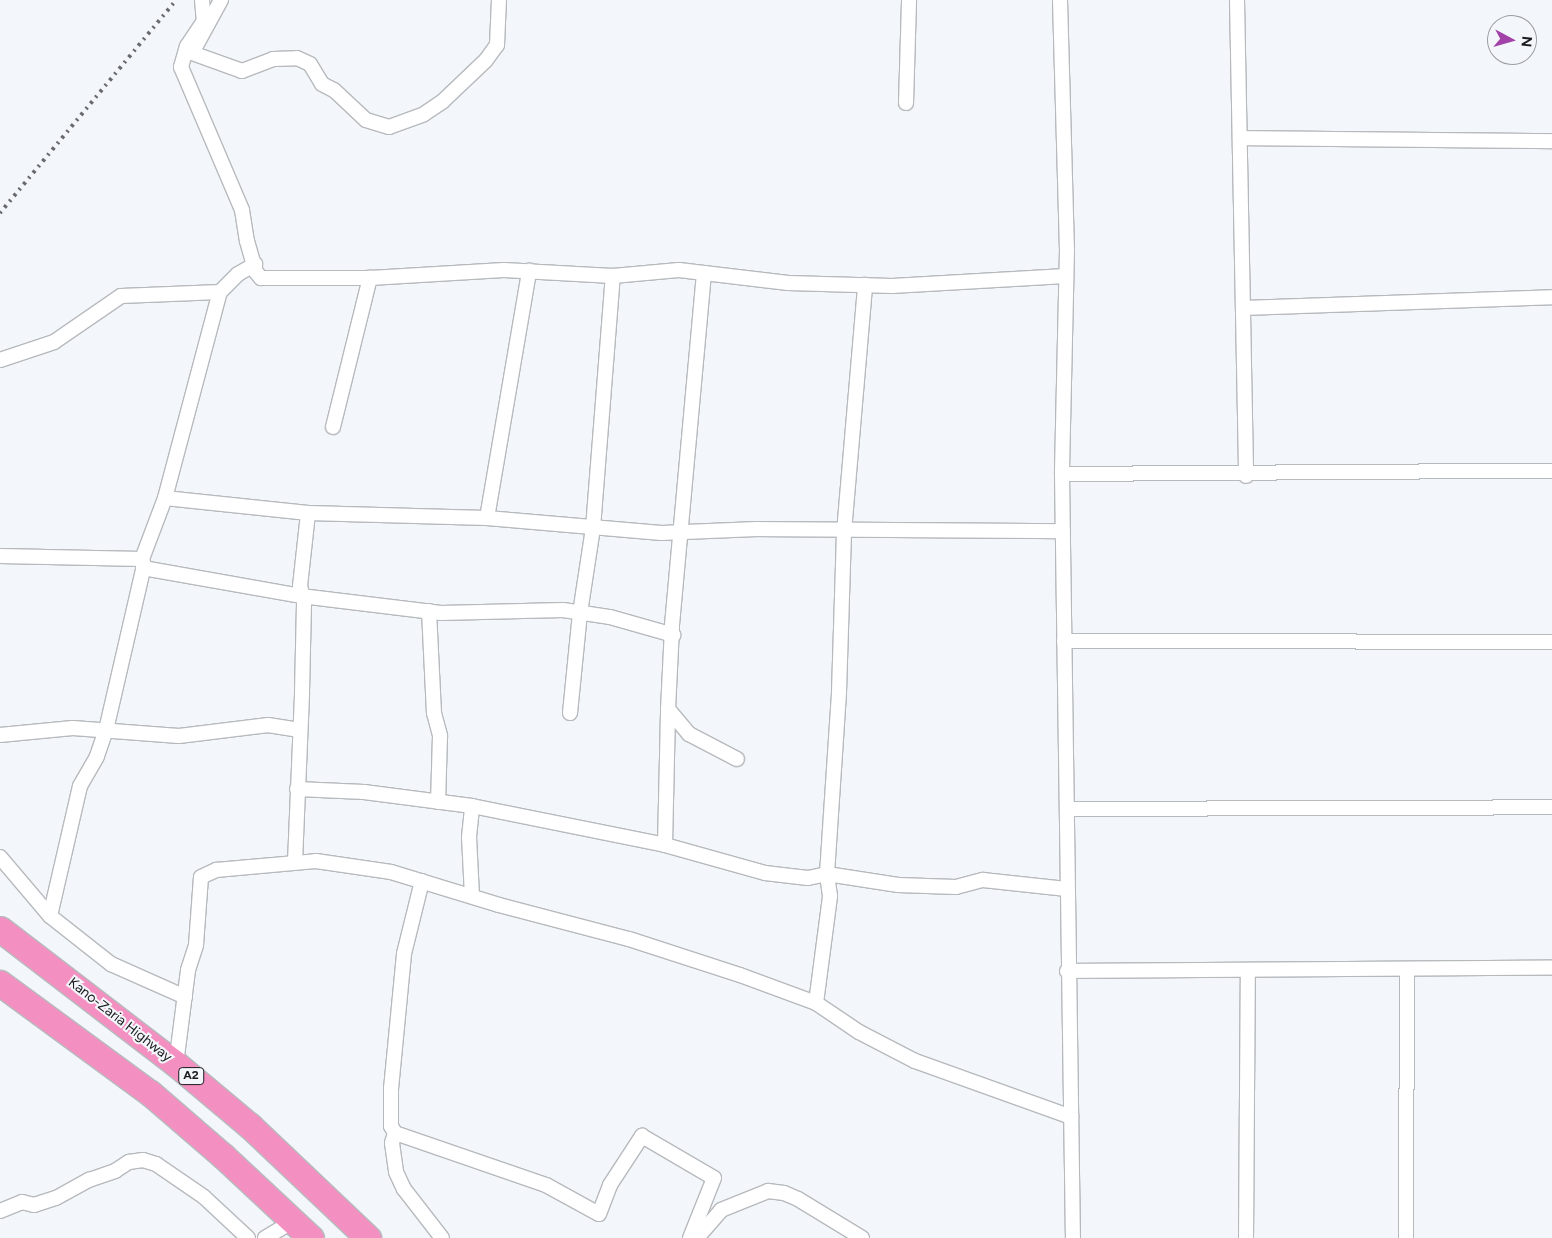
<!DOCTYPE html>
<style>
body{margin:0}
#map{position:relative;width:1552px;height:1238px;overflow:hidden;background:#f3f6fa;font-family:Figtree,sans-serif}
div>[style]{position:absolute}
.roads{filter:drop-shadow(1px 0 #b7babd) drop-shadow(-1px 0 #b7babd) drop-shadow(0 1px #b7babd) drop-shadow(0 -1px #b7babd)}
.street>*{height:14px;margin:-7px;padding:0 7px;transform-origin:7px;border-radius:7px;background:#fff}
.highway>*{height:25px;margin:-12.5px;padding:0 12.5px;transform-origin:12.5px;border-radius:12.5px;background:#f490c1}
.rail>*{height:4px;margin-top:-2px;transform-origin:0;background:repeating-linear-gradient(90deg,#67696c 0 2.5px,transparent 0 7.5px)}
span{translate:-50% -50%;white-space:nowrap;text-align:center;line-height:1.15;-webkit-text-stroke:4px #f3f6fa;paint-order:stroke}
.shield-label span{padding:1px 4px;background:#f3f6fa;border:1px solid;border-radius:4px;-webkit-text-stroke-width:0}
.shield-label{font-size:12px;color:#1a1b1d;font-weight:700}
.street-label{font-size:14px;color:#1a1b1d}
.north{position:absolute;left:1487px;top:15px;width:50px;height:50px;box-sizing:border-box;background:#f3f6fa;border:1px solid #9c9ea2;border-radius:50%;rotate:96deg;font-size:14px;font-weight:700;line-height:20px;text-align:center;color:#1a1b1d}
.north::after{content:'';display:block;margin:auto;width:18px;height:22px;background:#a241a7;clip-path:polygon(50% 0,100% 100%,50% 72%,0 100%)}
</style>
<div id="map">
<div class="roads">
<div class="street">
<div style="left:202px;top:0;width:21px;rotate:85deg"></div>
<div style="left:204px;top:21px;width:30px;rotate:124deg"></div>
<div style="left:187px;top:46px;width:22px;rotate:106deg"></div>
<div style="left:181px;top:67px;width:155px;rotate:66.9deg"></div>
<div style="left:242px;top:210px;width:31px;rotate:81deg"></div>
<div style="left:247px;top:241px;width:32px;rotate:74deg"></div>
<div style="left:256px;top:272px;width:8px;rotate:50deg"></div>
<div style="left:261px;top:278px;width:109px"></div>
<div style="left:370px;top:278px;width:134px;rotate:-3.4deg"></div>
<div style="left:504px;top:270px;width:109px;rotate:3.2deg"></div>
<div style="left:613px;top:276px;width:66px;rotate:-5.2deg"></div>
<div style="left:679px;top:270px;width:110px;rotate:6.8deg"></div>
<div style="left:788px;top:283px;width:104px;rotate:1.7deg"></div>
<div style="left:892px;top:286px;width:174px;rotate:-3.3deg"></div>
<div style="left:221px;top:0;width:60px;rotate:118.7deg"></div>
<div style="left:192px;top:53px;width:53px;rotate:19.8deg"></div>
<div style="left:242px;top:71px;width:33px;rotate:-21deg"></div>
<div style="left:273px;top:59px;width:24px;rotate:-2deg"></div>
<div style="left:297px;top:58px;width:14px;rotate:25deg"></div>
<div style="left:310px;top:64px;width:23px;rotate:59deg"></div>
<div style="left:322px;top:84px;width:13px;rotate:27deg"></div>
<div style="left:334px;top:90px;width:44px;rotate:43.2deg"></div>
<div style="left:366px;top:120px;width:24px;rotate:17deg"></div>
<div style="left:389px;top:127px;width:37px;rotate:-20deg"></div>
<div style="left:424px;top:114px;width:23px;rotate:-34deg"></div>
<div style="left:443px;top:101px;width:59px;rotate:-43.6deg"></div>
<div style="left:486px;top:60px;width:19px;rotate:-54deg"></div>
<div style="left:497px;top:45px;width:45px;rotate:-87.5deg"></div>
<div style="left:1060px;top:0;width:250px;rotate:88.4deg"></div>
<div style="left:1067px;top:250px;width:224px;rotate:91.3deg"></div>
<div style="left:1062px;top:474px;width:764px;rotate:89.18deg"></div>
<div style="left:1237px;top:0;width:476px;rotate:88.9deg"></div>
<div style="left:906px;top:103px;width:103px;rotate:-88.3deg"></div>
<div style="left:1240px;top:138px;width:312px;rotate:0.6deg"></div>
<div style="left:704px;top:273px;width:356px;rotate:95.2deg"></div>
<div style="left:672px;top:628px;width:81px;rotate:92.8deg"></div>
<div style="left:668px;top:709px;width:33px;rotate:50deg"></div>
<div style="left:689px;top:734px;width:54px;rotate:27.5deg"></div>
<div style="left:1243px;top:308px;width:309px;rotate:-2deg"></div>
<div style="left:0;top:360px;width:57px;rotate:-18.4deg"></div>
<div style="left:54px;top:342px;width:81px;rotate:-34.5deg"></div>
<div style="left:121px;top:296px;width:99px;rotate:-2.3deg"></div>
<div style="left:333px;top:427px;width:154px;rotate:-76.1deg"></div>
<div style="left:1062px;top:474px;width:490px;rotate:-0.4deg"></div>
<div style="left:165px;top:498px;width:144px;rotate:6deg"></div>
<div style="left:308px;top:513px;width:179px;rotate:1.6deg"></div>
<div style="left:487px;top:518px;width:175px;rotate:4.9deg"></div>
<div style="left:661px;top:533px;width:96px;rotate:-2.4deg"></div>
<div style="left:757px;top:529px;width:306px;rotate:0.4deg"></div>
<div style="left:487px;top:518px;width:251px;rotate:-80.3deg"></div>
<div style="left:0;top:556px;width:142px;rotate:1.2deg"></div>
<div style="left:143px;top:568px;width:160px;rotate:10deg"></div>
<div style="left:301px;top:596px;width:141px;rotate:6.9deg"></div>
<div style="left:441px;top:613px;width:122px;rotate:-1.4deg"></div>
<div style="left:563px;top:610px;width:48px;rotate:8.5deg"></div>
<div style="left:610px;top:617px;width:66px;rotate:15.9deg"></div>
<div style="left:429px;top:611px;width:102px;rotate:87.2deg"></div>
<div style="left:434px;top:713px;width:24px;rotate:75deg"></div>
<div style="left:440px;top:736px;width:66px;rotate:91.7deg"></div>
<div style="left:1064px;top:641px;width:488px;rotate:0.1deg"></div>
<div style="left:570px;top:713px;width:100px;rotate:-84.3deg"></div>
<div style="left:580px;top:613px;width:86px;rotate:-81.3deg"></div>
<div style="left:593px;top:528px;width:253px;rotate:-85.5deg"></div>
<div style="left:0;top:735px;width:73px;rotate:-5.5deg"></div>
<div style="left:73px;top:728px;width:106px;rotate:4.3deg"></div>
<div style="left:179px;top:736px;width:90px;rotate:-7deg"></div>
<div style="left:268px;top:725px;width:32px;rotate:9deg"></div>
<div style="left:297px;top:789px;width:67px;rotate:2.6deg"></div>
<div style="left:364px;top:792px;width:109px;rotate:7.4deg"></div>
<div style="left:472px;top:806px;width:197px;rotate:11.4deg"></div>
<div style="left:665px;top:845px;width:104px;rotate:15.6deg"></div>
<div style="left:765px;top:873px;width:43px;rotate:6.6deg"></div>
<div style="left:808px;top:878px;width:19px;rotate:-12deg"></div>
<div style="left:827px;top:874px;width:72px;rotate:8.8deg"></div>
<div style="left:898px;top:885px;width:58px;rotate:2deg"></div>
<div style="left:956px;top:887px;width:28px;rotate:-15deg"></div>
<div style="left:983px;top:880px;width:84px;rotate:6.1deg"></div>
<div style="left:1067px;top:809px;width:485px;rotate:-0.2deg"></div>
<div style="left:665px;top:845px;width:136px;rotate:-88.7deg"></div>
<div style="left:0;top:857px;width:77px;rotate:49.7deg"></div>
<div style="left:50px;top:916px;width:78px;rotate:38.2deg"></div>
<div style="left:111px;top:964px;width:81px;rotate:24deg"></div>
<div style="left:295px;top:862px;width:170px;rotate:-87.6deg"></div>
<div style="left:302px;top:692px;width:90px;rotate:-88.7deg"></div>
<div style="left:304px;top:602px;width:16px;rotate:-104deg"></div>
<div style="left:300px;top:586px;width:73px;rotate:-83.7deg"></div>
<div style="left:422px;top:881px;width:75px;rotate:103.9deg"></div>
<div style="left:404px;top:954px;width:135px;rotate:95.5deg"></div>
<div style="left:391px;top:1088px;width:38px;rotate:90deg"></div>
<div style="left:391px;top:1126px;width:8px;rotate:60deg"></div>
<div style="left:395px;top:1133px;width:160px;rotate:19deg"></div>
<div style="left:546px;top:1185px;width:60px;rotate:28.7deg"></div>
<div style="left:599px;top:1214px;width:31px;rotate:-69deg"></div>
<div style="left:610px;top:1185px;width:59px;rotate:-56.9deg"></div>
<div style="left:642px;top:1136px;width:83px;rotate:30.3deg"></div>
<div style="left:714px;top:1178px;width:65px;rotate:111.8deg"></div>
<div style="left:472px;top:896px;width:59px;rotate:-92.9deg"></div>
<div style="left:469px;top:837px;width:31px;rotate:-84deg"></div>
<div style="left:50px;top:916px;width:133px;rotate:-77deg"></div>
<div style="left:80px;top:786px;width:34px;rotate:-60deg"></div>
<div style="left:97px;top:756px;width:28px;rotate:-71deg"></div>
<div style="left:106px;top:730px;width:168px;rotate:-77deg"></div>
<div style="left:144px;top:566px;width:7px;rotate:-106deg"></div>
<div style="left:142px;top:559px;width:65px;rotate:-69.3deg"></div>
<div style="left:165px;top:498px;width:213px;rotate:-75.1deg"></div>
<div style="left:220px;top:292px;width:25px;rotate:-45deg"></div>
<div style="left:238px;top:274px;width:20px;rotate:-30deg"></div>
<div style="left:1067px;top:971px;width:485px;rotate:-0.4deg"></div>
<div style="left:816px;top:1003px;width:108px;rotate:-82.5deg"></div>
<div style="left:830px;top:896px;width:22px;rotate:-98deg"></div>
<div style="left:827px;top:874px;width:182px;rotate:-86.2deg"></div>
<div style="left:839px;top:692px;width:160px;rotate:-88.2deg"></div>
<div style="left:844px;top:532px;width:248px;rotate:-85.1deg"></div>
<div style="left:176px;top:1064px;width:95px;rotate:-82.7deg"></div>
<div style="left:188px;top:970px;width:26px;rotate:-72deg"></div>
<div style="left:196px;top:945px;width:68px;rotate:-85.8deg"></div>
<div style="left:201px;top:877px;width:17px;rotate:-25deg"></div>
<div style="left:216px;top:870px;width:100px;rotate:-5.1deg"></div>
<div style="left:316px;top:861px;width:76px;rotate:8.3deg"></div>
<div style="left:391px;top:872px;width:113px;rotate:17deg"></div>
<div style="left:499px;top:905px;width:134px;rotate:14.7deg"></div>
<div style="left:629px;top:939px;width:117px;rotate:18deg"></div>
<div style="left:740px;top:975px;width:81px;rotate:20.2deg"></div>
<div style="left:816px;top:1003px;width:52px;rotate:34deg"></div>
<div style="left:859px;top:1032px;width:63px;rotate:27.4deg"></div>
<div style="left:915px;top:1061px;width:166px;rotate:19.7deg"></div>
<div style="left:395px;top:1133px;width:10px;rotate:107deg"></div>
<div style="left:392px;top:1143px;width:29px;rotate:82deg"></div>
<div style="left:396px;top:1172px;width:19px;rotate:65deg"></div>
<div style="left:404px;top:1189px;width:62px;rotate:52.2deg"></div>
<div style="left:0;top:1211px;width:24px;rotate:-22deg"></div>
<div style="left:22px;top:1202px;width:12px;rotate:14deg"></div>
<div style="left:34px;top:1205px;width:23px;rotate:-18deg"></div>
<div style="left:56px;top:1198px;width:38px;rotate:-29deg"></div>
<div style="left:89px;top:1180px;width:28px;rotate:-19deg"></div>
<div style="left:115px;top:1171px;width:17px;rotate:-33deg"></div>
<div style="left:129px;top:1162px;width:14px;rotate:-8deg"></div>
<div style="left:143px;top:1160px;width:14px;rotate:17deg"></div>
<div style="left:156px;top:1164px;width:58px;rotate:34.5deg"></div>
<div style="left:204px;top:1197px;width:60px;rotate:43deg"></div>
<div style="left:265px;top:1238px;width:33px;rotate:-31deg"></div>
<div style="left:697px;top:1238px;width:37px;rotate:-49deg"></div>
<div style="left:721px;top:1210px;width:51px;rotate:-22deg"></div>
<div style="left:768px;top:1191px;width:16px;rotate:7deg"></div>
<div style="left:784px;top:1193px;width:15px;rotate:23deg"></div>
<div style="left:798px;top:1199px;width:75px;rotate:31.4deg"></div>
<div style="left:1246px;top:1238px;width:266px;rotate:-89.6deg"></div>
<div style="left:1406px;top:1238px;width:268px;rotate:-89.8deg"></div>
</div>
<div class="highway">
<div style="left:0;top:929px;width:222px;rotate:37.5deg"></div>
<div style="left:176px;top:1064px;width:97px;rotate:40deg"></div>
<div style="left:250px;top:1126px;width:163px;rotate:43.5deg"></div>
<div style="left:0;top:983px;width:186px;rotate:36.3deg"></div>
<div style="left:150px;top:1093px;width:96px;rotate:40.8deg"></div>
<div style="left:223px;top:1156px;width:120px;rotate:43deg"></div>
</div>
</div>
<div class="rail">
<div style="left:0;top:213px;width:276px;rotate:-50.4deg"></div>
</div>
<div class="shield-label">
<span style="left:191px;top:1076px">A2</span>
</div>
<div class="street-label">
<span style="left:120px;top:1020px;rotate:38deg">Kano-Zaria Highway</span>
</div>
<div class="north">N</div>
</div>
